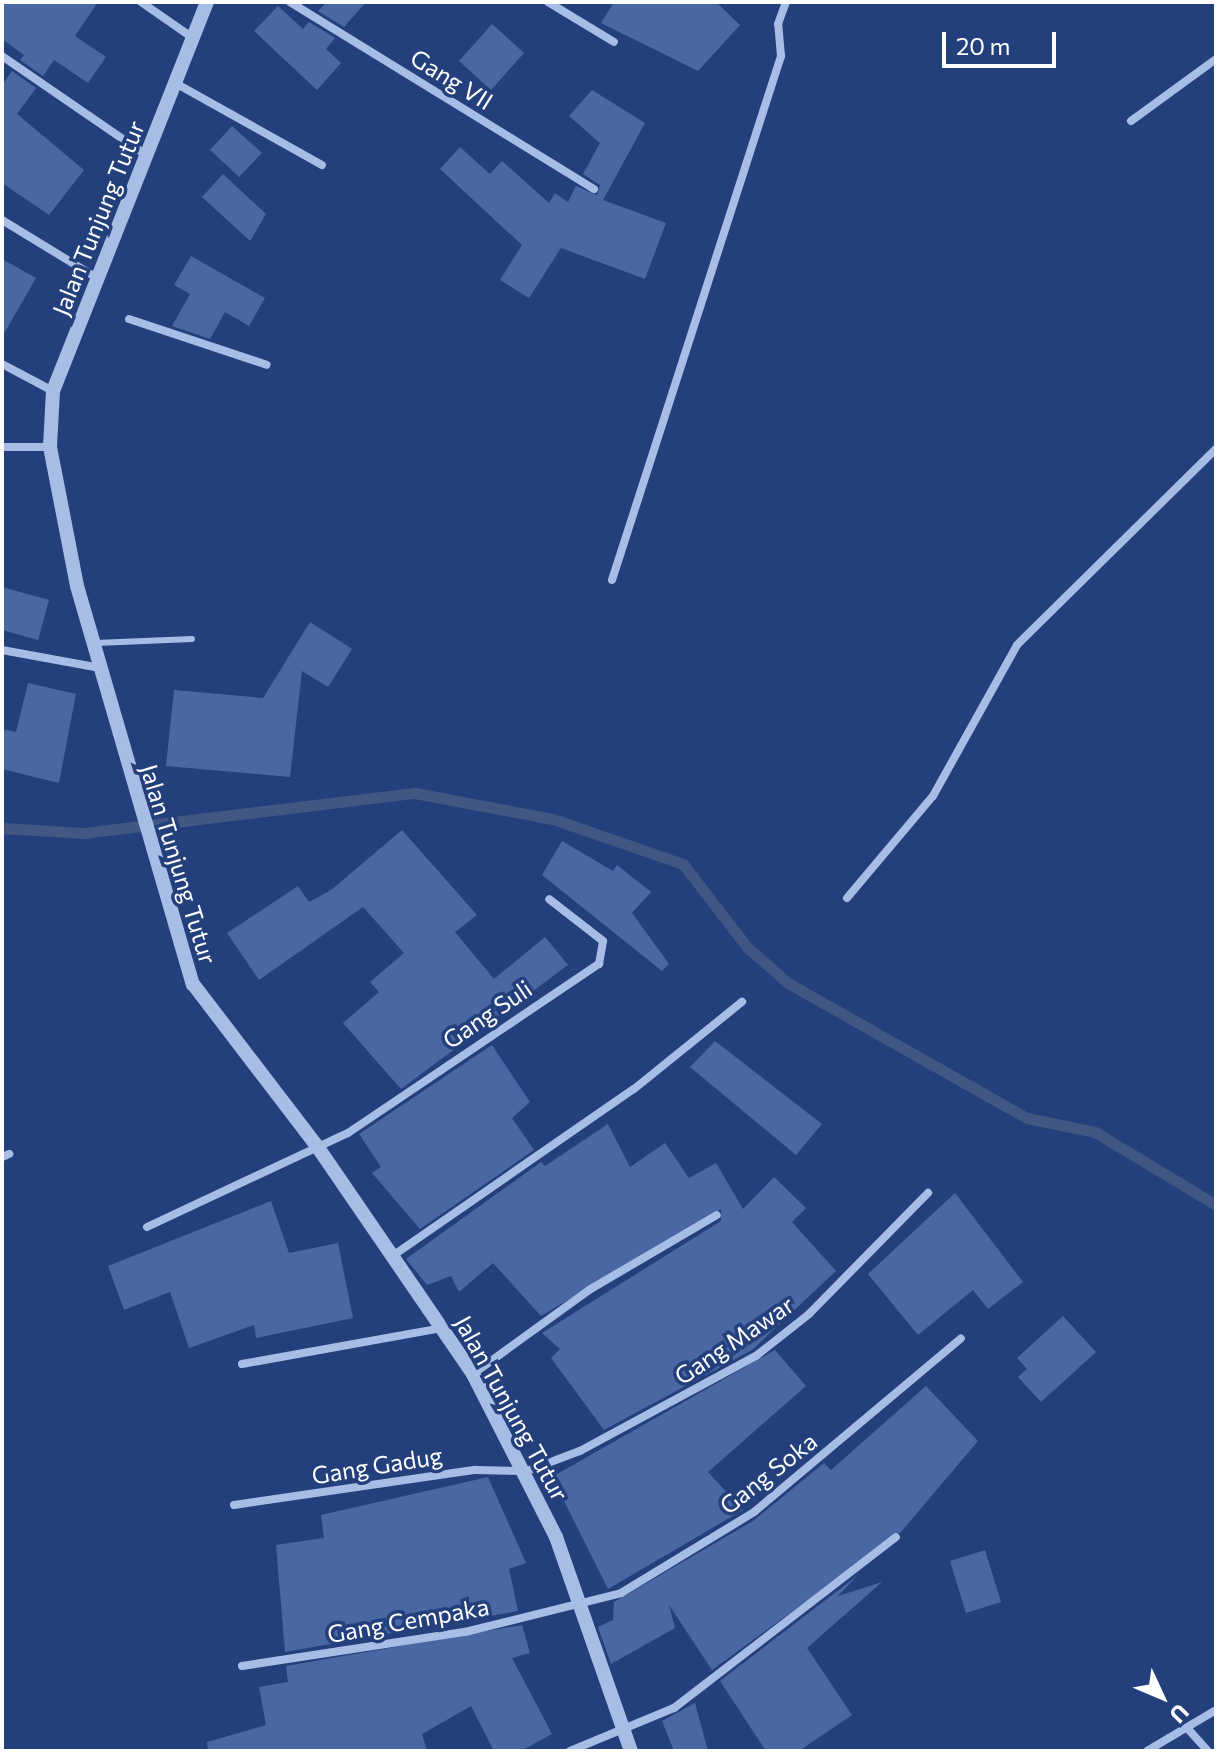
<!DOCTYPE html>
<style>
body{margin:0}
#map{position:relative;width:1218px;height:1753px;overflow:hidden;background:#24407c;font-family:Commissioner,sans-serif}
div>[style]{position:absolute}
.stream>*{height:11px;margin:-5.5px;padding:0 5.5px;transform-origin:5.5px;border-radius:5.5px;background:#415682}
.building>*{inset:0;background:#4867a3}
.service>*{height:6px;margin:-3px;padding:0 3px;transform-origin:3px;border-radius:3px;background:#a8bde5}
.minor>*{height:8px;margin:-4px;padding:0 4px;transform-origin:4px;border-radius:4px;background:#a8bde5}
.tertiary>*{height:14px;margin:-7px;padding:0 7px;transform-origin:7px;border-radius:7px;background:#a8bde5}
span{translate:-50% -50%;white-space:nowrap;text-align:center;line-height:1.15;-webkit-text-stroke:7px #24407c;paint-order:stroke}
.street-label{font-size:24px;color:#fff}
.frame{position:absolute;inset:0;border:4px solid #fff;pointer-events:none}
.north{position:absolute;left:1122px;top:1657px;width:80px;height:80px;-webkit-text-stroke:6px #24407c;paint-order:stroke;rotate:134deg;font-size:22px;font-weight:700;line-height:32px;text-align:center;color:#fff}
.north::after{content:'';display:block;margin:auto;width:28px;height:36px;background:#fff;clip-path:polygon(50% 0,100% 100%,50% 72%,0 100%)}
.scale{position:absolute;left:942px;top:32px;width:114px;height:36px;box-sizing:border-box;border:4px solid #fff;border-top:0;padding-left:10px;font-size:24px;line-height:28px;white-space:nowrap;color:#fff;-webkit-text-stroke:6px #24407c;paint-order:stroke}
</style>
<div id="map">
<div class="stream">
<div style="left:2px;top:828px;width:81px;rotate:3.5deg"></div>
<div style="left:83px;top:833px;width:334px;rotate:-6.9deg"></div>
<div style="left:415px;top:793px;width:140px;rotate:10.7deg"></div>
<div style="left:553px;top:819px;width:138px;rotate:19.1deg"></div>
<div style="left:683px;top:864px;width:105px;rotate:52.4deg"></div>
<div style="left:747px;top:947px;width:55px;rotate:41.3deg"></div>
<div style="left:788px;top:983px;width:274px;rotate:29.5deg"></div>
<div style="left:1027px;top:1118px;width:69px;rotate:11.6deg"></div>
<div style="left:1095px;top:1132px;width:141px;rotate:31.1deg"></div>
</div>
<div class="building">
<div style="clip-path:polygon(2px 2px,98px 2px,75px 36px,106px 57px,88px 83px,54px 60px,43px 76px,20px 60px,24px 55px,2px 39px)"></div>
<div style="clip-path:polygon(327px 2px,366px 2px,344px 27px,318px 11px)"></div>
<div style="clip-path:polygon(614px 2px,716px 2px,740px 25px,698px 71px,601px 23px)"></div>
<div style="clip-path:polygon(278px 6px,303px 29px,309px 22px,335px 38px,326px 49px,341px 63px,317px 90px,254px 31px)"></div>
<div style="clip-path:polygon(492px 24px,524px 53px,491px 90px,459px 61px)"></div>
<div style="clip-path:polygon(12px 71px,36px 88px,17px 114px,84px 170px,49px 215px,2px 183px,2px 85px)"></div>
<div style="clip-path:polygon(592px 90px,645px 123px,603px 200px,666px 223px,645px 279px,561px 248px,529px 298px,500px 280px,522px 245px,440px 169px,460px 147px,490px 174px,502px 161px,549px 203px,555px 193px,568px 202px,576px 186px,597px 195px,600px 185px,583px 174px,600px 143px,569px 116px)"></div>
<div style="clip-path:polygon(232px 126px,262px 153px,239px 177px,210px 150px)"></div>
<div style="clip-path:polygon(223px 174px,266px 214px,250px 241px,202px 197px)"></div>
<div style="clip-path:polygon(191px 256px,265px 298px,249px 326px,225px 312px,210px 339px,172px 326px,190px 294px,174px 285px)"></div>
<div style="clip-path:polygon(2px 259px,36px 278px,2px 337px)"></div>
<div style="clip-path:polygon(2px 587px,49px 600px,38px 640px,2px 630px)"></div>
<div style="clip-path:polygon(310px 622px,352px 649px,328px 687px,302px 671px,290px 777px,166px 766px,174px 690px,263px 698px)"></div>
<div style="clip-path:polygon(28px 683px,76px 694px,59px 783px,2px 769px,2px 729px,16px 732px)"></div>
<div style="clip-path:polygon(402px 830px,477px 915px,455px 932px,494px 979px,545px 937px,568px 965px,401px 1089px,343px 1023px,379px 992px,370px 982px,404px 953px,363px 907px,259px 980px,227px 933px,298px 886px,309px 902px,331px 890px)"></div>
<div style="clip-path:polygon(562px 841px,613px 871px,617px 865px,651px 892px,632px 913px,669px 964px,662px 971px,542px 875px)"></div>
<div style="clip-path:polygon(715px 1041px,822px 1124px,796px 1155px,690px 1067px)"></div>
<div style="clip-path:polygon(492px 1045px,530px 1102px,512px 1118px,534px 1150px,420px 1229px,372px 1173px,381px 1167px,359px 1134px)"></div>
<div style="clip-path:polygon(608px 1124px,630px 1167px,665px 1143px,689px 1178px,716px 1163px,743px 1209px,774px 1177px,806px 1208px,792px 1222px,836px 1271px,752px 1350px,604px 1430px,551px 1358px,560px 1349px,542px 1333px,721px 1221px,721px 1209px,541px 1316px,493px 1263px,459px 1292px,451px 1276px,427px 1285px,406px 1259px,541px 1162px,545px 1166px)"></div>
<div style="clip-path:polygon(955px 1193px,1023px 1282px,988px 1309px,973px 1290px,918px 1335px,868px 1274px)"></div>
<div style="clip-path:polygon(271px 1201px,289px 1253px,338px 1243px,353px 1318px,256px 1338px,254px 1325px,189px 1348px,170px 1292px,124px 1310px,108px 1266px)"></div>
<div style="clip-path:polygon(1063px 1316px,1096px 1352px,1041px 1402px,1018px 1377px,1027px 1369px,1017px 1358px)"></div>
<div style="clip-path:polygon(775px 1350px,806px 1386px,708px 1472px,743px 1510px,608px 1589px,552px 1477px)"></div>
<div style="clip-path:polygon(926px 1386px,978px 1441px,901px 1532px,712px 1670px,669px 1605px,675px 1628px,611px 1664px,598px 1627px,613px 1620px,614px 1602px,753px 1521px,824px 1463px,831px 1470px)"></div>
<div style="clip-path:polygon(488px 1477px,526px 1563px,509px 1569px,518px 1611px,285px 1652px,276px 1545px,324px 1538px,321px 1515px)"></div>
<div style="clip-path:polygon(985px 1550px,1001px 1602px,966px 1613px,950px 1561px)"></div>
<div style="clip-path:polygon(857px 1576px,838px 1596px,882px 1582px,807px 1648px,852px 1715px,799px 1751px,766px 1751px,720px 1681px)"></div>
<div style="clip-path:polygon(522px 1625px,530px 1653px,512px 1658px,552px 1734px,521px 1751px,494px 1751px,471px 1706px,422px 1734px,427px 1751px,208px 1751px,207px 1742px,266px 1725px,259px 1687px,288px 1682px,286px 1666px)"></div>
<div style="clip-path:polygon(695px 1703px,708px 1751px,674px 1751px,662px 1721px)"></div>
</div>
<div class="service">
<div style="left:96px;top:643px;width:96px;rotate:-2.4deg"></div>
</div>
<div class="minor">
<div style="left:141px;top:2px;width:63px;rotate:34.7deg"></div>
<div style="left:290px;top:2px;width:357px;rotate:31.6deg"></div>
<div style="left:548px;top:2px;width:77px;rotate:31.2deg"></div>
<div style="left:2px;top:56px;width:175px;rotate:34.5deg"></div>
<div style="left:177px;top:84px;width:166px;rotate:29.2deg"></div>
<div style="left:1131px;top:121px;width:105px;rotate:-36.1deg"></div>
<div style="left:2px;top:220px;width:111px;rotate:31.4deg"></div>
<div style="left:129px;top:319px;width:145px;rotate:18.4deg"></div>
<div style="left:2px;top:364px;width:58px;rotate:27.9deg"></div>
<div style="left:2px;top:447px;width:48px"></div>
<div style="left:612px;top:580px;width:551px;rotate:-72.12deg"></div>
<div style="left:781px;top:56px;width:32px;rotate:-95deg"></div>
<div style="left:778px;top:24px;width:23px;rotate:-70deg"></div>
<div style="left:2px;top:650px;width:100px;rotate:10.4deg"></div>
<div style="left:847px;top:898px;width:133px;rotate:-49.9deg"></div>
<div style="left:933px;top:796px;width:173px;rotate:-60.9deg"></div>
<div style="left:1017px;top:645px;width:279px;rotate:-44.6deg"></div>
<div style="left:2px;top:1157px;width:8px;rotate:-23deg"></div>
<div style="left:147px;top:1227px;width:222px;rotate:-25.1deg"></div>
<div style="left:348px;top:1133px;width:303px;rotate:-34deg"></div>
<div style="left:599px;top:964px;width:23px;rotate:-80deg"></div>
<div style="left:603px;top:941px;width:68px;rotate:-142.1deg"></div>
<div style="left:391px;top:1257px;width:295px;rotate:-34.7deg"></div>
<div style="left:634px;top:1089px;width:139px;rotate:-38.9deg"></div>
<div style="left:242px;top:1364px;width:204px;rotate:-10.2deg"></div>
<div style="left:473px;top:1374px;width:143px;rotate:-35.9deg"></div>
<div style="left:589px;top:1290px;width:148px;rotate:-30.4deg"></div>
<div style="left:234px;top:1505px;width:244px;rotate:-8.3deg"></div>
<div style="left:475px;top:1470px;width:52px;rotate:1.1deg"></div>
<div style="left:527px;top:1471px;width:57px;rotate:-20.7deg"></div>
<div style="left:580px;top:1451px;width:200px;rotate:-28.4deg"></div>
<div style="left:756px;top:1356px;width:68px;rotate:-38.4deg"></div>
<div style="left:809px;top:1314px;width:170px;rotate:-45.5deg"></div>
<div style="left:242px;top:1666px;width:226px;rotate:-8.7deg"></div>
<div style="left:465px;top:1632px;width:161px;rotate:-14deg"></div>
<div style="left:621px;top:1593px;width:156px;rotate:-31.3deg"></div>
<div style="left:754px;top:1512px;width:270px;rotate:-40deg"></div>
<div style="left:1189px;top:1730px;width:28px;rotate:48deg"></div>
<div style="left:570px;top:1751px;width:113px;rotate:-22.5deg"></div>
<div style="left:674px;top:1708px;width:280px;rotate:-37.6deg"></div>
<div style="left:1147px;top:1751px;width:80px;rotate:-30.7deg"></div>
</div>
<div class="tertiary">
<div style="left:207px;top:2px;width:418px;rotate:111.6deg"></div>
<div style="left:53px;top:391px;width:56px;rotate:93.1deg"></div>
<div style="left:50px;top:447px;width:142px;rotate:79deg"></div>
<div style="left:77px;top:586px;width:415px;rotate:73.8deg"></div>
<div style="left:193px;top:984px;width:208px;rotate:52.6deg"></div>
<div style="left:319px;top:1149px;width:273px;rotate:55.6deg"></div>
<div style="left:473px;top:1374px;width:183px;rotate:63deg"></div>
<div style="left:556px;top:1537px;width:227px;rotate:70.7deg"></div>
</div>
<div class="street-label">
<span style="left:452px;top:79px;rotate:32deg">Gang VII</span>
<span style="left:98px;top:218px;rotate:-68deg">Jalan Tunjung Tutur</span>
<span style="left:179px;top:864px;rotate:73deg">Jalan Tunjung Tutur</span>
<span style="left:487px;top:1014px;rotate:-34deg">Gang Suli</span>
<span style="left:734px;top:1340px;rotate:-34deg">Gang Mawar</span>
<span style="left:512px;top:1408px;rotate:61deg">Jalan Tunjung Tutur</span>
<span style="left:377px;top:1465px;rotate:-9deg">Gang Gadug</span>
<span style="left:768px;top:1473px;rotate:-38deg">Gang Soka</span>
<span style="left:408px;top:1620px;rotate:-10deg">Gang Cempaka</span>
</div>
<div class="frame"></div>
<div class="north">U</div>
<div class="scale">20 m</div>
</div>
